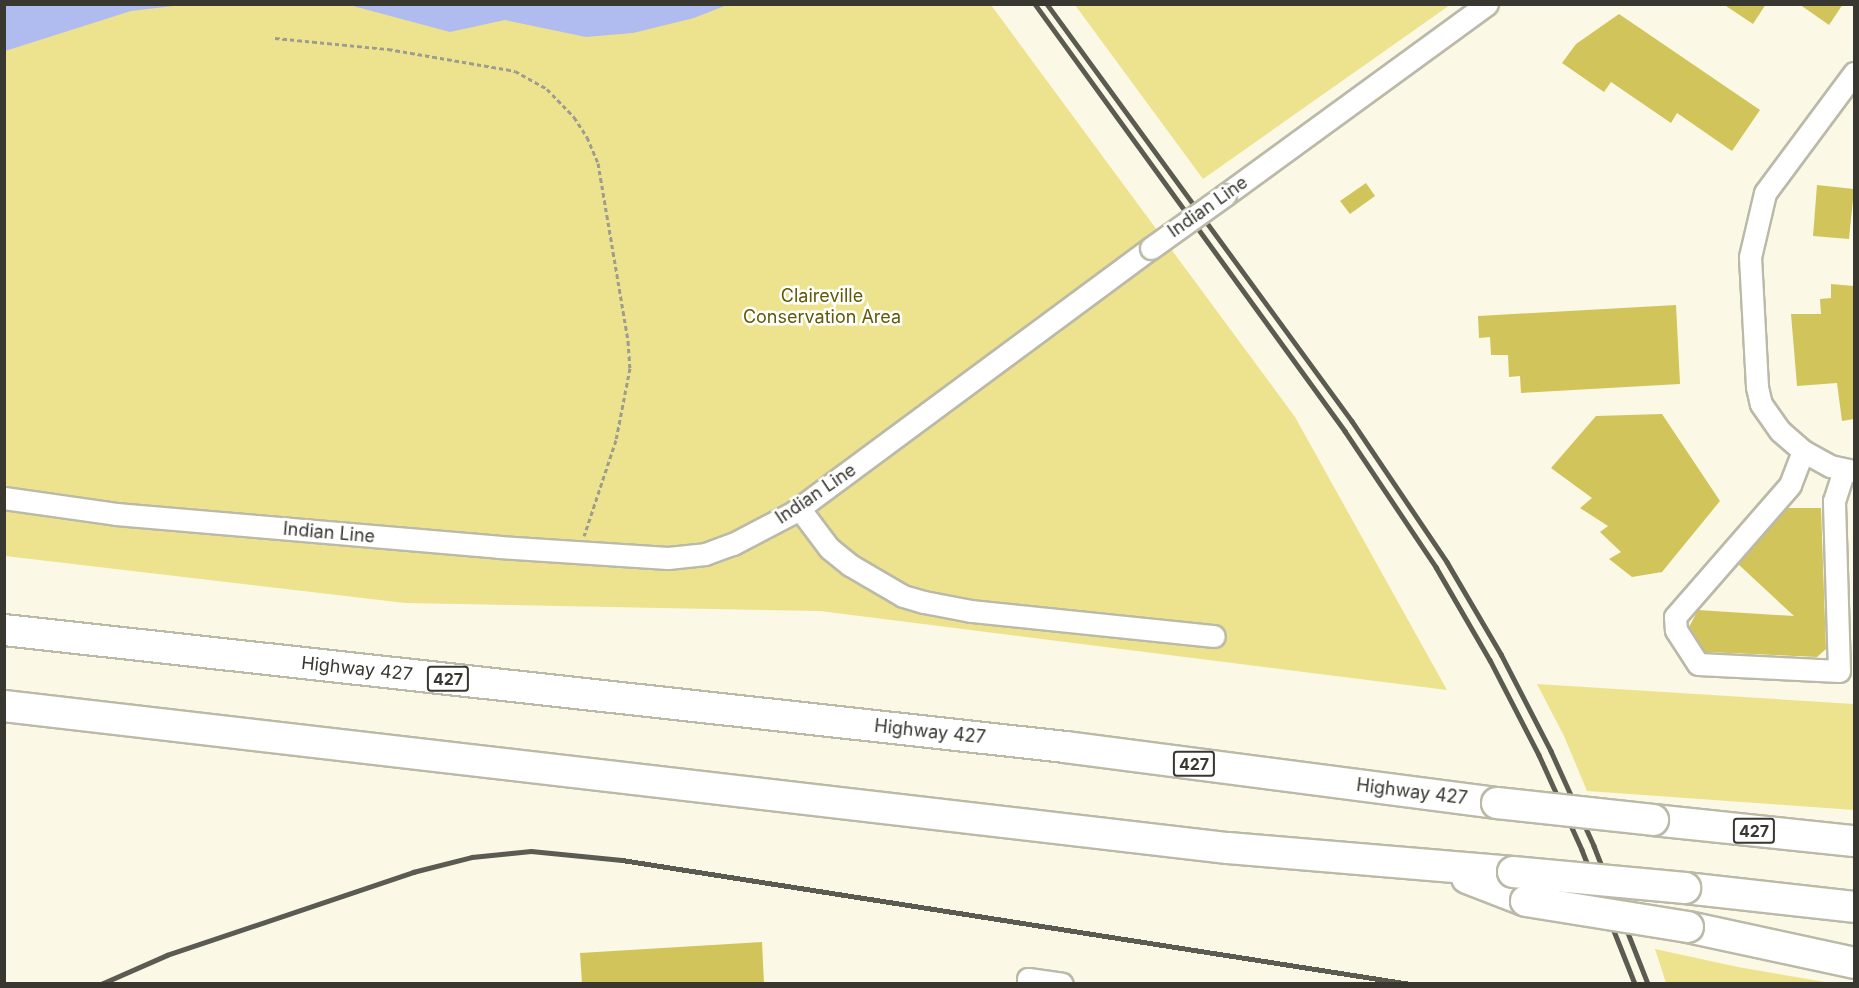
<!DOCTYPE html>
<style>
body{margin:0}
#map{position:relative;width:1859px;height:988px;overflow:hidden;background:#fbf9e6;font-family:Inter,sans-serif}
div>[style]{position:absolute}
.green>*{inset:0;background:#ede38e}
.water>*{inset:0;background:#b0bbf0}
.building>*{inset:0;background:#d1c45b}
.path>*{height:3px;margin-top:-1.5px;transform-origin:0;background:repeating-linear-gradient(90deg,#9e9c8f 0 4.5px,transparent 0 7.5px)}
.roads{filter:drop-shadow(2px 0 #bbb9a7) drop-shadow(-2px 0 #bbb9a7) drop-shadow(0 2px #bbb9a7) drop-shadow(0 -2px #bbb9a7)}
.minor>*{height:21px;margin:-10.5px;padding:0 10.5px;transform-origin:10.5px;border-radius:10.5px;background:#fff}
.highway>*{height:30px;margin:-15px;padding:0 15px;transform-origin:15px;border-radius:15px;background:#fff}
.rail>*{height:4.5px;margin:-2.25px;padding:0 2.25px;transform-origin:2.25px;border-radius:2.25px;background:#5c5b52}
.bridges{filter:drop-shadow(2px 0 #bbb9a7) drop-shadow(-2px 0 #bbb9a7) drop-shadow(0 2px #bbb9a7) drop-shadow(0 -2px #bbb9a7)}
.minor-bridge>*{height:21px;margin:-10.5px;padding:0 10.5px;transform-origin:10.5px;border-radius:10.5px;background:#fff}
.highway-bridge>*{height:30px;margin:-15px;padding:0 15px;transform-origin:15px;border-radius:15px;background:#fff}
span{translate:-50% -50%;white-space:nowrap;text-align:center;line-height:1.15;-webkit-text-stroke:5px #fff;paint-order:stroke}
.shield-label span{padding:2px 4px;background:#fff;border:2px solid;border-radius:4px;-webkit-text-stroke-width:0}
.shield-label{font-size:16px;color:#383730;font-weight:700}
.street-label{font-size:18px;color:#383730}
.park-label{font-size:18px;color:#615903}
.frame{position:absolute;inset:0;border:6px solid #383730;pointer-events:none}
</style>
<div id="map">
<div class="green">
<div style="clip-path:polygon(5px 5px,991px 5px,1295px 417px,1447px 690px,820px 611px,405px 603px,5px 556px)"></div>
<div style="clip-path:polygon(1075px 5px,1450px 5px,1203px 179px)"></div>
<div style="clip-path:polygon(1537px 684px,1854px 704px,1854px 810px,1587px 791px,1564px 736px)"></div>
<div style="clip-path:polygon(1655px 949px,1738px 967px,1831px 983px,1666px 983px)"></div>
</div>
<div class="water">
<div style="clip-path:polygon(5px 4px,182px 4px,182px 5px,131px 11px,5px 51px)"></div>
<div style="clip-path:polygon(328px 5px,727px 5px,694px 18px,633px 33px,586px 37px,505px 20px,450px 32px,353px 6px)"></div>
</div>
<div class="building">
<div style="clip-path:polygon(1723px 4px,1766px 4px,1753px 24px)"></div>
<div style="clip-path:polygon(1799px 4px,1843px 4px,1829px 25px)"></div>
<div style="clip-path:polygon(1619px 14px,1760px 110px,1732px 151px,1677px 113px,1671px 123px,1611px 82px,1604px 92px,1562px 63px,1576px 44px)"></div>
<div style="clip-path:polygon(1366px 183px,1375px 196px,1350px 214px,1340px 201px)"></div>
<div style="clip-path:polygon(1817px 185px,1854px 189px,1849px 239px,1813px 236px)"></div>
<div style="clip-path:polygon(1831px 284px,1854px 286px,1854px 419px,1842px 421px,1837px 383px,1797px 386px,1791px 314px,1821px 314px,1820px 299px,1831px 298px)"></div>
<div style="clip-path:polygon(1676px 305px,1680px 384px,1521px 393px,1520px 376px,1509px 377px,1508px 355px,1491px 355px,1490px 337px,1479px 338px,1478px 316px)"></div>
<div style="clip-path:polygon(1662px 414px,1720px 501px,1662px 572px,1632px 577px,1609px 559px,1621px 552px,1600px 532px,1608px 526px,1580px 508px,1592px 498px,1551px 468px,1596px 416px)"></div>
<div style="clip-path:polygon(1787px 508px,1821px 508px,1826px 649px,1817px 657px,1705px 652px,1689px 627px,1698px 610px,1794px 616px,1738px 564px)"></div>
<div style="clip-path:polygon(762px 942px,764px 984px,582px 984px,580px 953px)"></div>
</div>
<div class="path">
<div style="left:275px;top:38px;width:114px;rotate:5.6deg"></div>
<div style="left:388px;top:49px;width:129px;rotate:9.8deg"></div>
<div style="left:515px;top:71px;width:37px;rotate:29deg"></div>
<div style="left:547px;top:89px;width:39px;rotate:46deg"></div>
<div style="left:574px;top:117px;width:24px;rotate:57deg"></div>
<div style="left:587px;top:137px;width:28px;rotate:67deg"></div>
<div style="left:598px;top:163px;width:181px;rotate:80.4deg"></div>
<div style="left:628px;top:341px;width:27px;rotate:86deg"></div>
<div style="left:630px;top:368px;width:73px;rotate:101deg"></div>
<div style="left:616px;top:440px;width:101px;rotate:108.4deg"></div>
</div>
<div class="roads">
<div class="minor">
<div style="left:1854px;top:73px;width:149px;rotate:126.6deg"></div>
<div style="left:1765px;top:193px;width:66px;rotate:103.2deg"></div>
<div style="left:1750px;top:257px;width:130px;rotate:86.9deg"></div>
<div style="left:1757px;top:387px;width:17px;rotate:77deg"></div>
<div style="left:1761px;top:404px;width:33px;rotate:55deg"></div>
<div style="left:1780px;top:431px;width:30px;rotate:41deg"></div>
<div style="left:1803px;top:451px;width:31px;rotate:29deg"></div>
<div style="left:1830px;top:466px;width:25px;rotate:12deg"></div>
<div style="left:1225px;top:195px;width:324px;rotate:-36.1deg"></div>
<div style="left:1803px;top:451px;width:36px;rotate:111deg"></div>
<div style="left:1790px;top:485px;width:175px;rotate:131.1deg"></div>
<div style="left:1675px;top:617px;width:13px;rotate:86deg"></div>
<div style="left:1676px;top:630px;width:40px;rotate:57.1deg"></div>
<div style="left:1698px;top:664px;width:141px;rotate:2.8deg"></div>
<div style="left:1839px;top:671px;width:170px;rotate:-91.7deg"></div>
<div style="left:1834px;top:501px;width:33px;rotate:-72deg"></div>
<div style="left:4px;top:498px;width:113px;rotate:8.1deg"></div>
<div style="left:116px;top:514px;width:384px;rotate:4.9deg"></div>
<div style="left:499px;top:547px;width:169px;rotate:3.7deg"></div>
<div style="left:668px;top:558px;width:37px;rotate:-6deg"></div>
<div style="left:705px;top:554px;width:30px;rotate:-20deg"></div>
<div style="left:733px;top:544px;width:69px;rotate:-27.7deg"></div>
<div style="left:794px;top:512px;width:444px;rotate:-36.5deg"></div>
<div style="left:799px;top:508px;width:50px;rotate:53.1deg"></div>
<div style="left:829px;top:548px;width:27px;rotate:39deg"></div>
<div style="left:850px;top:565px;width:61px;rotate:30.3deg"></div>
<div style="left:903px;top:596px;width:22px;rotate:16deg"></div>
<div style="left:924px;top:602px;width:48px;rotate:10.8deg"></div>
<div style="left:971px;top:611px;width:244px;rotate:5.9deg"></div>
<div style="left:1028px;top:984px;width:5px;rotate:-90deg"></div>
<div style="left:1028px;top:979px;width:34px;rotate:8deg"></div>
</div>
<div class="highway">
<div style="left:4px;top:630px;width:1067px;rotate:6.29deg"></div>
<div style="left:1065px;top:747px;width:436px;rotate:7.4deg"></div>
<div style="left:4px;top:706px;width:1232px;rotate:6.62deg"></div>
<div style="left:1228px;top:848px;width:286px;rotate:4.8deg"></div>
<div style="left:1653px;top:820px;width:202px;rotate:6deg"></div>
<div style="left:1467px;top:878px;width:63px;rotate:21.3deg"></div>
<div style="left:1685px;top:888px;width:170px;rotate:6.4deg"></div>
<div style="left:1688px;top:927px;width:170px;rotate:12.2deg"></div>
</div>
</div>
<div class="rail">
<div style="left:1035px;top:4px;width:528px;rotate:54.02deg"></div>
<div style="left:1345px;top:431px;width:164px;rotate:56.2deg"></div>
<div style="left:1436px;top:567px;width:108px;rotate:59.9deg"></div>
<div style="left:1490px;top:660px;width:107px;rotate:62.7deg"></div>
<div style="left:1539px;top:755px;width:104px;rotate:65.6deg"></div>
<div style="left:1582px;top:850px;width:144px;rotate:68.4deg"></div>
<div style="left:1047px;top:4px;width:517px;rotate:53.82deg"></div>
<div style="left:1352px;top:421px;width:170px;rotate:56deg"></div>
<div style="left:1447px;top:562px;width:107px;rotate:59.6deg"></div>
<div style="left:1501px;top:654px;width:109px;rotate:62.7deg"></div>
<div style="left:1551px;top:751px;width:104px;rotate:65.6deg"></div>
<div style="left:1594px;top:846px;width:148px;rotate:68.6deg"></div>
<div style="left:101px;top:984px;width:72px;rotate:-23.7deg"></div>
<div style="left:167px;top:955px;width:260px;rotate:-18.6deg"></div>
<div style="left:413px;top:872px;width:61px;rotate:-14.3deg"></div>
<div style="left:472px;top:857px;width:59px;rotate:-5.8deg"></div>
<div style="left:531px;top:851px;width:91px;rotate:5.6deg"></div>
<div style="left:622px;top:860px;width:798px;rotate:8.94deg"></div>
</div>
<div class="bridges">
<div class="minor-bridge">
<div style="left:1151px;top:248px;width:91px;rotate:-35.6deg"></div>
</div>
<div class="highway-bridge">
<div style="left:1497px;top:803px;width:157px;rotate:6.2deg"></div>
<div style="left:1513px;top:872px;width:173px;rotate:5.3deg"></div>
<div style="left:1526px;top:901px;width:164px;rotate:9.1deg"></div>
</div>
</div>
<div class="shield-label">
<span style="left:448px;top:679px">427</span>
<span style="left:1194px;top:764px">427</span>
<span style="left:1754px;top:831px">427</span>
</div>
<div class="street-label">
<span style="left:1208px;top:207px;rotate:-35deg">Indian Line</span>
<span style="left:816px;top:494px;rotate:-34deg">Indian Line</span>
<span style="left:329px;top:533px;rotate:5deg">Indian Line</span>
<span style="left:357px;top:669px;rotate:6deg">Highway 427</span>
<span style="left:930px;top:732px;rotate:6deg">Highway 427</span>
<span style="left:1412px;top:792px;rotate:7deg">Highway 427</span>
</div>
<div class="park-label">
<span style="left:822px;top:307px">Claireville<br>Conservation Area</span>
</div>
<div class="frame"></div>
</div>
